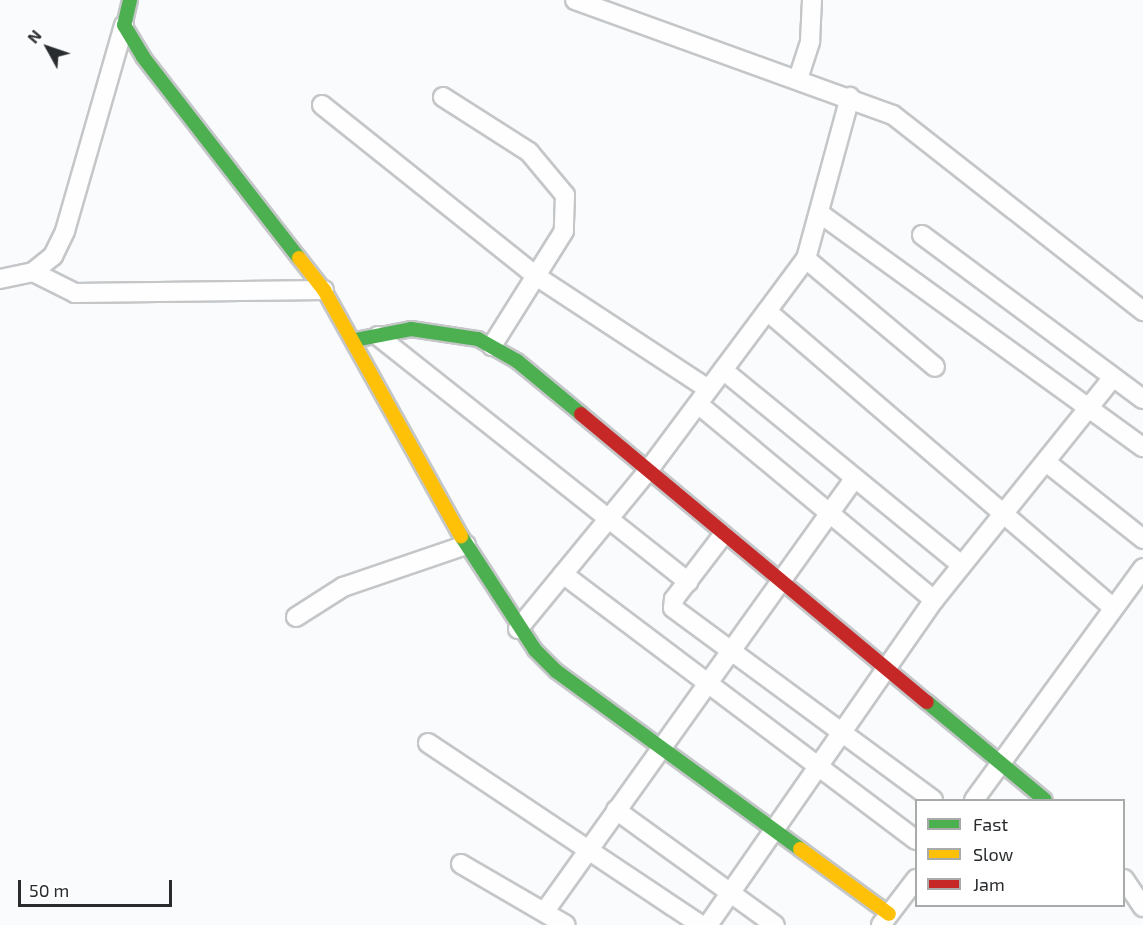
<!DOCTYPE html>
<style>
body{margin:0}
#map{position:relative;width:1143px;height:925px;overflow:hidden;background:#f9fbfd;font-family:"Exo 2",sans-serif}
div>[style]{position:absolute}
.roads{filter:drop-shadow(2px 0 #c4c6c8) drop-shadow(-2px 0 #c4c6c8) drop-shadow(0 2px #c4c6c8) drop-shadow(0 -2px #c4c6c8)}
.street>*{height:18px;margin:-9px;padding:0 9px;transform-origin:9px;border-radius:9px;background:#fefeff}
.fast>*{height:14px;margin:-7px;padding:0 7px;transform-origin:7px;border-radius:7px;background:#4caf50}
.slow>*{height:14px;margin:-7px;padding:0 7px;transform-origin:7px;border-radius:7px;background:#ffc107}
.jam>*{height:14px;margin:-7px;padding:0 7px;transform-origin:7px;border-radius:7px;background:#c62828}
span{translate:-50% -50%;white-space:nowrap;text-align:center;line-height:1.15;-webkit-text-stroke:4.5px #fff;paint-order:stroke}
.legend{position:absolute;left:915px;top:799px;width:210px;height:108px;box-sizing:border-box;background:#fff;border:2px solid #a9abab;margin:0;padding:8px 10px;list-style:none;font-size:18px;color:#292c2e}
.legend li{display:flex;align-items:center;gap:12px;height:30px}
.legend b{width:30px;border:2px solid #a9abab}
.north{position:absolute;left:18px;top:18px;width:60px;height:60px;-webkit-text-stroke:4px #fff;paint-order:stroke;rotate:310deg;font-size:16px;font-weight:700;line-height:24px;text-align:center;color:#292c2e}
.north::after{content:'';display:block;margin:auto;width:21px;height:27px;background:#292c2e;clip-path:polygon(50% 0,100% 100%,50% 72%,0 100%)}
.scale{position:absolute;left:18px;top:880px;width:154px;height:27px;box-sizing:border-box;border:3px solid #292c2e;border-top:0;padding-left:8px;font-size:18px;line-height:21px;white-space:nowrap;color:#292c2e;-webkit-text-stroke:4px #fff;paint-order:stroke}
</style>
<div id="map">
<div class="roads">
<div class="street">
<div style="left:575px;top:0;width:338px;rotate:19.9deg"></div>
<div style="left:893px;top:115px;width:318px;rotate:38.1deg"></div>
<div style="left:798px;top:79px;width:40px;rotate:-72deg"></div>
<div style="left:810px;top:41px;width:41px;rotate:-87.2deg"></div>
<div style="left:443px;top:97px;width:102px;rotate:32.6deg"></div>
<div style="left:529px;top:152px;width:56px;rotate:50.1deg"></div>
<div style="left:565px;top:195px;width:36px;rotate:92deg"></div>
<div style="left:564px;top:231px;width:136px;rotate:122.1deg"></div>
<div style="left:322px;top:105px;width:274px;rotate:38.6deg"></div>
<div style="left:536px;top:276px;width:206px;rotate:33.3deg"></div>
<div style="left:822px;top:215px;width:396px;rotate:35.9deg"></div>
<div style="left:922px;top:235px;width:275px;rotate:36.6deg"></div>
<div style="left:806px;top:259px;width:168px;rotate:39.9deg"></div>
<div style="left:33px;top:272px;width:47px;rotate:26.6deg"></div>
<div style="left:75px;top:293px;width:249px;rotate:-0.7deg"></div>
<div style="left:0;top:279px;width:34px;rotate:-12deg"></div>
<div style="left:33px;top:272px;width:26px;rotate:-39deg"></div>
<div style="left:53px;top:256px;width:28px;rotate:-64deg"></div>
<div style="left:65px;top:231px;width:214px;rotate:-74deg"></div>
<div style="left:767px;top:311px;width:456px;rotate:40.6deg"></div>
<div style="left:378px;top:336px;width:396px;rotate:38.4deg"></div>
<div style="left:723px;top:370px;width:308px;rotate:39.3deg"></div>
<div style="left:698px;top:404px;width:307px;rotate:39.7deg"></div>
<div style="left:1046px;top:462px;width:124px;rotate:38.4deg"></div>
<div style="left:723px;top:535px;width:81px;rotate:127.4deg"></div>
<div style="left:674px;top:599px;width:9px;rotate:96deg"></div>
<div style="left:673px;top:608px;width:323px;rotate:36.4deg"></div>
<div style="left:563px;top:574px;width:442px;rotate:37deg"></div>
<div style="left:296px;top:617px;width:56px;rotate:-32.6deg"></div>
<div style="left:343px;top:587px;width:130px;rotate:-18.9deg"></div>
<div style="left:518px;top:629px;width:203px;rotate:-50.6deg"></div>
<div style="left:647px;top:472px;width:266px;rotate:-53.3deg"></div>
<div style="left:806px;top:259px;width:168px;rotate:-74.8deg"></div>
<div style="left:428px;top:743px;width:328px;rotate:33.7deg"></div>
<div style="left:974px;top:800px;width:287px;rotate:-53.9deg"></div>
<div style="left:616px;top:810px;width:196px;rotate:35.9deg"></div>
<div style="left:461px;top:864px;width:121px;rotate:30.2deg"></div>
<div style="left:1124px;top:879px;width:34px;rotate:56deg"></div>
<div style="left:545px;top:911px;width:531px;rotate:-54.42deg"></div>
<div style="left:708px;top:925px;width:396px;rotate:-55.2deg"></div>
<div style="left:934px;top:600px;width:284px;rotate:-51.2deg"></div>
<div style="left:881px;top:925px;width:58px;rotate:-52.7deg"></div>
</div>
<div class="fast">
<div style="left:130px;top:0;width:26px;rotate:103deg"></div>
<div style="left:124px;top:25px;width:37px;rotate:59deg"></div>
<div style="left:143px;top:57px;width:254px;rotate:52.2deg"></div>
<div style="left:355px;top:340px;width:57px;rotate:-11.1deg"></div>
<div style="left:411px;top:329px;width:68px;rotate:8.5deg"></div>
<div style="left:478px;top:339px;width:45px;rotate:29.4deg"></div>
<div style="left:517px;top:361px;width:83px;rotate:39.6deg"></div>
<div style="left:461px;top:536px;width:136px;rotate:57deg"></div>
<div style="left:535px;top:650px;width:30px;rotate:45deg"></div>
<div style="left:556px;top:671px;width:302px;rotate:36.1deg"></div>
<div style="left:927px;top:702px;width:153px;rotate:39.7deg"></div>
</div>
<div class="slow">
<div style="left:299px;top:258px;width:41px;rotate:52deg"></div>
<div style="left:324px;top:290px;width:282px;rotate:60.9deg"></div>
<div style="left:800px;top:849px;width:110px;rotate:36.1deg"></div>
</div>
<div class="jam">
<div style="left:581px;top:414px;width:450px;rotate:39.8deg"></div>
</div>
</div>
<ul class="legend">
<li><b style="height:8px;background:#4caf50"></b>Fast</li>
<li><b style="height:8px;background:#ffc107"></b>Slow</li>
<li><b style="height:8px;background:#c62828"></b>Jam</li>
</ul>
<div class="north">N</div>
<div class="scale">50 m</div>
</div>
